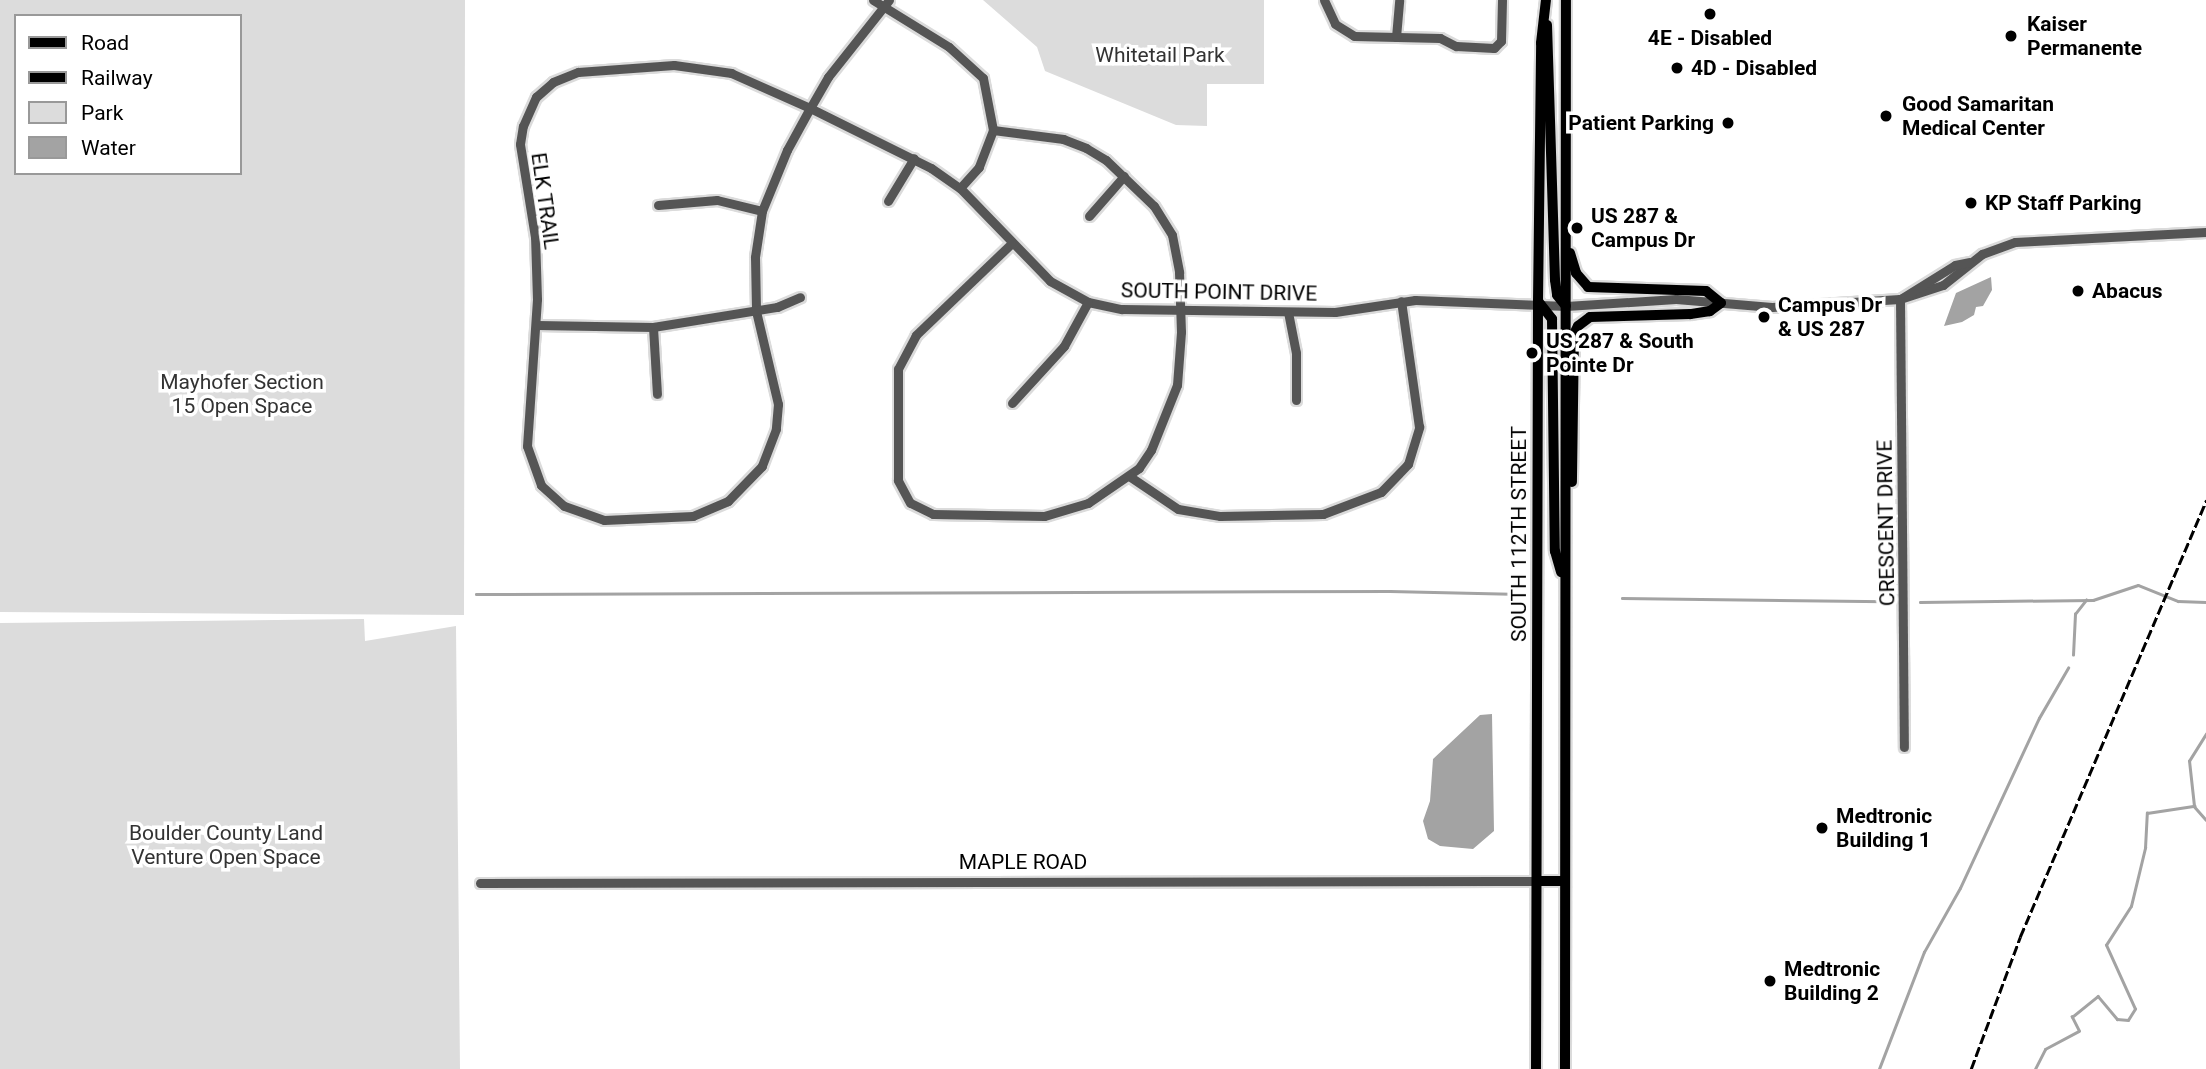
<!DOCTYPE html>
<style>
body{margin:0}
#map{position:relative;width:2206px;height:1069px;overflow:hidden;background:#fff;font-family:Roboto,sans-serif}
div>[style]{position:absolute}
.green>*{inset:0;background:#dcdcdc}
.water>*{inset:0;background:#a3a3a3}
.stream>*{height:2.5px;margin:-1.25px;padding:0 1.25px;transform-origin:1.25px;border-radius:1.25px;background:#a3a3a3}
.roads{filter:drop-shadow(2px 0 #dbdbdb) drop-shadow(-2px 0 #dbdbdb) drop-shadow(0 2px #dbdbdb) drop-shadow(0 -2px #dbdbdb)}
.minor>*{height:9px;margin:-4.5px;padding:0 4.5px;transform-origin:4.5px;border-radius:4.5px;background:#555}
.major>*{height:10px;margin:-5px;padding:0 5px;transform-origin:5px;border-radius:5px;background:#000}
.rail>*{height:2.5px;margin-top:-1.25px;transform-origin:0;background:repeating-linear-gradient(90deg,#000 0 10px,transparent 0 13.5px)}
.dots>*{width:19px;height:19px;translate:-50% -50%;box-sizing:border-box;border:4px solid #fff;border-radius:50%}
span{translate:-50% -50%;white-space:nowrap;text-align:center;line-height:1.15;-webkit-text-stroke:7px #fff;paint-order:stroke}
.poi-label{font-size:21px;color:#000;font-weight:700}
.left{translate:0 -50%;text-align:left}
.right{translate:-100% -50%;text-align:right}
.park-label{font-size:21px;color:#333}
.street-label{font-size:21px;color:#000}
.legend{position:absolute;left:14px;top:14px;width:228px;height:161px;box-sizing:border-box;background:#fff;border:2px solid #999;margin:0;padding:9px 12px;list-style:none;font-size:21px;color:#000}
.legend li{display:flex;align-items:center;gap:14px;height:35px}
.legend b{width:35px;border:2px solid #999}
</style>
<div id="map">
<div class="green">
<div style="clip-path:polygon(evenodd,0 0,465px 0,464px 615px,0 612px,0 0,16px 16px,240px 16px,240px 173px,16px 173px,16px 16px)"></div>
<div style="clip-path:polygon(983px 0,1264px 0,1264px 84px,1207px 84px,1207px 126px,1176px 125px,1045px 71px,1037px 47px)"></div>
<div style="clip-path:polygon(364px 619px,365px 641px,456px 626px,460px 1069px,0 1069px,0 623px)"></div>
</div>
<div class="water">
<div style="clip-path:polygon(1991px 277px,1992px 290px,1983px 306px,1976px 307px,1974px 315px,1962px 322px,1944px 326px,1956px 293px)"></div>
<div style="clip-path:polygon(1492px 714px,1494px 831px,1473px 849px,1440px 846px,1428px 839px,1423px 821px,1430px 801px,1433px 759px,1480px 715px)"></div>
</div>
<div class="stream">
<div style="left:476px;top:594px;width:914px;rotate:-0.19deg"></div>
<div style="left:1390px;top:591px;width:131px;rotate:1.3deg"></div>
<div style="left:1622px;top:598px;width:263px;rotate:0.7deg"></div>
<div style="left:1920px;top:602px;width:173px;rotate:-0.7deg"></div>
<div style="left:2093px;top:600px;width:47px;rotate:-18.4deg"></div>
<div style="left:2138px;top:585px;width:43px;rotate:21.8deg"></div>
<div style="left:2178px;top:601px;width:28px;rotate:2deg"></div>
<div style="left:2073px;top:655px;width:41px;rotate:-87.2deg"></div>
<div style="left:2075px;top:614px;width:18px;rotate:-52deg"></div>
<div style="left:2194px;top:806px;width:18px;rotate:49deg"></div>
<div style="left:1879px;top:1069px;width:125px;rotate:-69deg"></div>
<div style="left:1924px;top:952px;width:73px;rotate:-60.6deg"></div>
<div style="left:1960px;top:888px;width:187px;rotate:-65.1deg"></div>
<div style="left:2039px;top:718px;width:58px;rotate:-59.9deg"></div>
<div style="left:2035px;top:1069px;width:22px;rotate:-63deg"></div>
<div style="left:2045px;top:1049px;width:38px;rotate:-28deg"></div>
<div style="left:2079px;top:1031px;width:16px;rotate:-117deg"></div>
<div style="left:2072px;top:1017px;width:33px;rotate:-39deg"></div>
<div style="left:2098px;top:996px;width:30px;rotate:50deg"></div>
<div style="left:2117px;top:1019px;width:11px;rotate:5deg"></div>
<div style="left:2128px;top:1020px;width:13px;rotate:-58deg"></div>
<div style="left:2135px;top:1009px;width:70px;rotate:-114.4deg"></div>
<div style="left:2106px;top:945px;width:46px;rotate:-57.3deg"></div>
<div style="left:2131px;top:906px;width:60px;rotate:-76.4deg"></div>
<div style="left:2145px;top:848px;width:35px;rotate:-87deg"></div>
<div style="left:2147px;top:813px;width:48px;rotate:-8.5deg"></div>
<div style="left:2194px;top:806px;width:45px;rotate:-96.3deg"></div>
<div style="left:2189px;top:761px;width:32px;rotate:-58deg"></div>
</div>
<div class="roads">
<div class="minor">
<div style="left:873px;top:0;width:89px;rotate:31.7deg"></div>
<div style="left:949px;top:47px;width:46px;rotate:42.4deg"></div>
<div style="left:983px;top:78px;width:53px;rotate:79.1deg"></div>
<div style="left:993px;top:130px;width:40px;rotate:111deg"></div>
<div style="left:979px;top:167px;width:28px;rotate:132deg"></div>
<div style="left:889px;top:0;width:98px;rotate:128.4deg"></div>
<div style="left:828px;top:77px;width:36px;rotate:120deg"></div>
<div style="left:810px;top:108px;width:48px;rotate:118.7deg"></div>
<div style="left:787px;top:150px;width:66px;rotate:112.3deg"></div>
<div style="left:762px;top:211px;width:47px;rotate:98.7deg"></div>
<div style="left:755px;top:257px;width:54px;rotate:88.9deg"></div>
<div style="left:756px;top:311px;width:96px;rotate:76.7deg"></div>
<div style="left:778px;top:404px;width:25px;rotate:95deg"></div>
<div style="left:776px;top:429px;width:40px;rotate:111deg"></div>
<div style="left:762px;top:466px;width:49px;rotate:134.2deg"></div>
<div style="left:728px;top:501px;width:38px;rotate:157deg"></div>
<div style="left:693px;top:516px;width:89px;rotate:177.4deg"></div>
<div style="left:604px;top:520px;width:42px;rotate:-160.7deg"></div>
<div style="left:564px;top:506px;width:31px;rotate:-138deg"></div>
<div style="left:541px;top:485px;width:41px;rotate:-109.7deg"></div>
<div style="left:527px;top:446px;width:147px;rotate:-86.1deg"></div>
<div style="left:537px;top:299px;width:62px;rotate:-91.8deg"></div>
<div style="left:535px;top:237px;width:94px;rotate:-99.2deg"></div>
<div style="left:520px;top:144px;width:18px;rotate:-81deg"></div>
<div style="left:523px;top:126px;width:32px;rotate:-66deg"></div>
<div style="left:536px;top:97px;width:23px;rotate:-41deg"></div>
<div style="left:553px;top:82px;width:27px;rotate:-22deg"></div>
<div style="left:578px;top:72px;width:96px;rotate:-4.2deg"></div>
<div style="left:674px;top:65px;width:58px;rotate:8deg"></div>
<div style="left:731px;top:73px;width:86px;rotate:23.9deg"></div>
<div style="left:810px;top:108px;width:135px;rotate:26.4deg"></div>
<div style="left:931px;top:168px;width:35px;rotate:35deg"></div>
<div style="left:960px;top:188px;width:129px;rotate:45.9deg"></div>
<div style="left:1050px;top:281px;width:43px;rotate:28.9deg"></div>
<div style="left:1088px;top:302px;width:35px;rotate:12deg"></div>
<div style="left:1122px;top:309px;width:213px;rotate:0.8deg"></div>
<div style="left:1335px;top:312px;width:81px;rotate:-8.5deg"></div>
<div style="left:1415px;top:300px;width:151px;rotate:2.3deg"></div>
<div style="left:1566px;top:306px;width:110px;rotate:-3.6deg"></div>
<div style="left:1676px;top:299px;width:96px;rotate:4.8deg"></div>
<div style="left:1772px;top:307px;width:128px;rotate:-3.6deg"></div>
<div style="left:1900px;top:299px;width:45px;rotate:-18deg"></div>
<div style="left:1943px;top:285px;width:50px;rotate:-38.5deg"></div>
<div style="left:1982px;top:254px;width:35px;rotate:-20deg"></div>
<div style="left:2015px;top:242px;width:191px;rotate:-3deg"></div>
<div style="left:1324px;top:0;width:26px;rotate:65deg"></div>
<div style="left:1335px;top:24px;width:22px;rotate:32deg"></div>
<div style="left:1354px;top:36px;width:86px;rotate:1.3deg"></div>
<div style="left:1440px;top:38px;width:18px;rotate:27deg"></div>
<div style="left:1456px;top:46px;width:38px;rotate:3deg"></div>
<div style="left:1494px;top:48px;width:10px;rotate:-45deg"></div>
<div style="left:1501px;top:41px;width:41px;rotate:-88.6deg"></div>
<div style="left:1396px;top:37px;width:37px;rotate:-85deg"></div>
<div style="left:993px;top:130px;width:71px;rotate:7.3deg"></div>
<div style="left:1063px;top:139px;width:25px;rotate:21deg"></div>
<div style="left:1086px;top:148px;width:23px;rotate:31deg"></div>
<div style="left:1106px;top:160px;width:66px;rotate:43.8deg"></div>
<div style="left:1154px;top:206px;width:34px;rotate:58deg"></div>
<div style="left:1172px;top:235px;width:38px;rotate:79deg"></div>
<div style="left:1179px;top:272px;width:60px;rotate:88.1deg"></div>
<div style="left:1181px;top:332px;width:53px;rotate:94.3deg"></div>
<div style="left:1177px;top:385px;width:70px;rotate:111.8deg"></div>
<div style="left:1151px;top:450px;width:22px;rotate:124deg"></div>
<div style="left:1139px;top:468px;width:62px;rotate:145.5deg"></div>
<div style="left:1088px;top:503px;width:46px;rotate:163.5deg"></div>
<div style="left:1044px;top:516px;width:111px;rotate:-179deg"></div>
<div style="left:933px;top:514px;width:25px;rotate:-154deg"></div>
<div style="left:910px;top:503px;width:26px;rotate:-118deg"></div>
<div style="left:898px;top:480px;width:111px;rotate:-90deg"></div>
<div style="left:898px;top:369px;width:38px;rotate:-62deg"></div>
<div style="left:916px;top:335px;width:132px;rotate:-43.8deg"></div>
<div style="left:888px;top:201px;width:50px;rotate:-58.8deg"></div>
<div style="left:658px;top:205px;width:59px;rotate:-4.8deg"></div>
<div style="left:717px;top:200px;width:46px;rotate:13.7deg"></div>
<div style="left:1089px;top:216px;width:53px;rotate:-48.8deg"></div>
<div style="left:1902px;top:298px;width:62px;rotate:-31.9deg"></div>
<div style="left:1955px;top:265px;width:14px;rotate:-12deg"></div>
<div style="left:1900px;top:299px;width:448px;rotate:89.5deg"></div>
<div style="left:1288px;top:312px;width:42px;rotate:79deg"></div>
<div style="left:1296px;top:353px;width:47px;rotate:90deg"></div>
<div style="left:537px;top:325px;width:116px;rotate:1deg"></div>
<div style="left:653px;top:327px;width:126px;rotate:-9.2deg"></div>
<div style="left:777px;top:307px;width:25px;rotate:-23deg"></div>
<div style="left:653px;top:327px;width:67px;rotate:86.6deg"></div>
<div style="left:1012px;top:403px;width:77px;rotate:-47.6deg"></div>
<div style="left:1064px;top:346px;width:50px;rotate:-61.4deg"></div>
<div style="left:1129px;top:476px;width:59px;rotate:34deg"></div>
<div style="left:1178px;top:509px;width:43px;rotate:9.5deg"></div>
<div style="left:1220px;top:516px;width:103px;rotate:-1.1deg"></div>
<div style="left:1323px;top:514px;width:62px;rotate:-20.8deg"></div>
<div style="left:1381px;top:492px;width:39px;rotate:-46deg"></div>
<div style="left:1408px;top:464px;width:39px;rotate:-73deg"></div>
<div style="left:1419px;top:427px;width:127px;rotate:-98.1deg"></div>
<div style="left:480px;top:883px;width:1059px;rotate:-0.11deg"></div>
</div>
<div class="major">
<div style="left:1547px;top:25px;width:255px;rotate:88.2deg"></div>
<div style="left:1555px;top:280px;width:15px;rotate:82deg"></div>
<div style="left:1557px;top:295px;width:14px;rotate:51deg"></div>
<div style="left:1570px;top:253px;width:21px;rotate:73deg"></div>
<div style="left:1576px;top:273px;width:18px;rotate:49deg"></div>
<div style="left:1588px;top:287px;width:118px;rotate:1.9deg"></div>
<div style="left:1706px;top:291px;width:19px;rotate:39deg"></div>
<div style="left:1721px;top:303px;width:14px;rotate:144deg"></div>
<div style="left:1710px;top:311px;width:20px;rotate:171deg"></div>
<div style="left:1690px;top:314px;width:100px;rotate:178.3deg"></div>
<div style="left:1590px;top:317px;width:15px;rotate:143deg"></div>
<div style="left:1578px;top:326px;width:9px;rotate:117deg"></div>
<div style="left:1574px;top:334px;width:148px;rotate:90.8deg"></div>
<div style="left:1538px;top:301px;width:23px;rotate:52deg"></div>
<div style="left:1552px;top:319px;width:232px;rotate:89.3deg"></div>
<div style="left:1555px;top:551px;width:22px;rotate:74deg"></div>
<div style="left:1539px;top:881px;width:26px"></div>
<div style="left:1536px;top:1069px;width:768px;rotate:-89.85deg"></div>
<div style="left:1538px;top:301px;width:258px;rotate:-89.3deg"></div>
<div style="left:1541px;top:43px;width:43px;rotate:-83.4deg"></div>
<div style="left:1565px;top:1069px;width:1069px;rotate:-89.95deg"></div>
</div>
</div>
<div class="rail">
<div style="left:1971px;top:1069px;width:141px;rotate:-69.6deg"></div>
<div style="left:2020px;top:937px;width:475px;rotate:-66.9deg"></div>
</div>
<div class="dots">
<div style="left:1710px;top:14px;background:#000"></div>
<div style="left:2011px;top:36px;background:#000"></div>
<div style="left:1677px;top:68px;background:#000"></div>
<div style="left:1886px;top:116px;background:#000"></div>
<div style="left:1728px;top:123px;background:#000"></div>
<div style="left:1971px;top:203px;background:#000"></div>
<div style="left:1577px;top:228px;background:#000"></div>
<div style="left:2078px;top:291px;background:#000"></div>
<div style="left:1764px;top:317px;background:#000"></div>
<div style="left:1532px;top:353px;background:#000"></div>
<div style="left:1822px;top:828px;background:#000"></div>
<div style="left:1770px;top:981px;background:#000"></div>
</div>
<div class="poi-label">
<span class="left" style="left:2027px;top:36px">Kaiser<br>Permanente</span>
<span style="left:1710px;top:38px">4E - Disabled</span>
<span class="left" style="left:1691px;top:68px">4D - Disabled</span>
<span class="left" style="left:1902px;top:116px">Good Samaritan<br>Medical Center</span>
<span class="right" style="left:1714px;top:123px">Patient Parking</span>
<span class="left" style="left:1985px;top:203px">KP Staff Parking</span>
<span class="left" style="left:1591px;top:228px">US 287 &amp;<br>Campus Dr</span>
<span class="left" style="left:2092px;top:291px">Abacus</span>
<span class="left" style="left:1778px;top:317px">Campus Dr<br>&amp; US 287</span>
<span class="left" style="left:1546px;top:353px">US 287 &amp; South<br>Pointe Dr</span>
<span class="left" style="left:1836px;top:828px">Medtronic<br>Building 1</span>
<span class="left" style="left:1784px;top:981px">Medtronic<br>Building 2</span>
</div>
<div class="park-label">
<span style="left:1160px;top:55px">Whitetail Park</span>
<span style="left:242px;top:394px">Mayhofer Section<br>15 Open Space</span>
<span style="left:226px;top:845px">Boulder County Land<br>Venture Open Space</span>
</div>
<div class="street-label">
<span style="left:545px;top:201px;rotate:82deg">ELK TRAIL</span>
<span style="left:1219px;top:292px;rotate:1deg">SOUTH POINT DRIVE</span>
<span style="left:1886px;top:523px;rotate:-91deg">CRESCENT DRIVE</span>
<span style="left:1519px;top:534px;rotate:-90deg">SOUTH 112TH STREET</span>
<span style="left:1023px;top:862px">MAPLE ROAD</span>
</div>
<ul class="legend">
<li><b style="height:9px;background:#000"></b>Road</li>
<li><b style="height:9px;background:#000"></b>Railway</li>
<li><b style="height:19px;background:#dcdcdc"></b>Park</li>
<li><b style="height:19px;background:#a3a3a3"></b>Water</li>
</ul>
</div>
